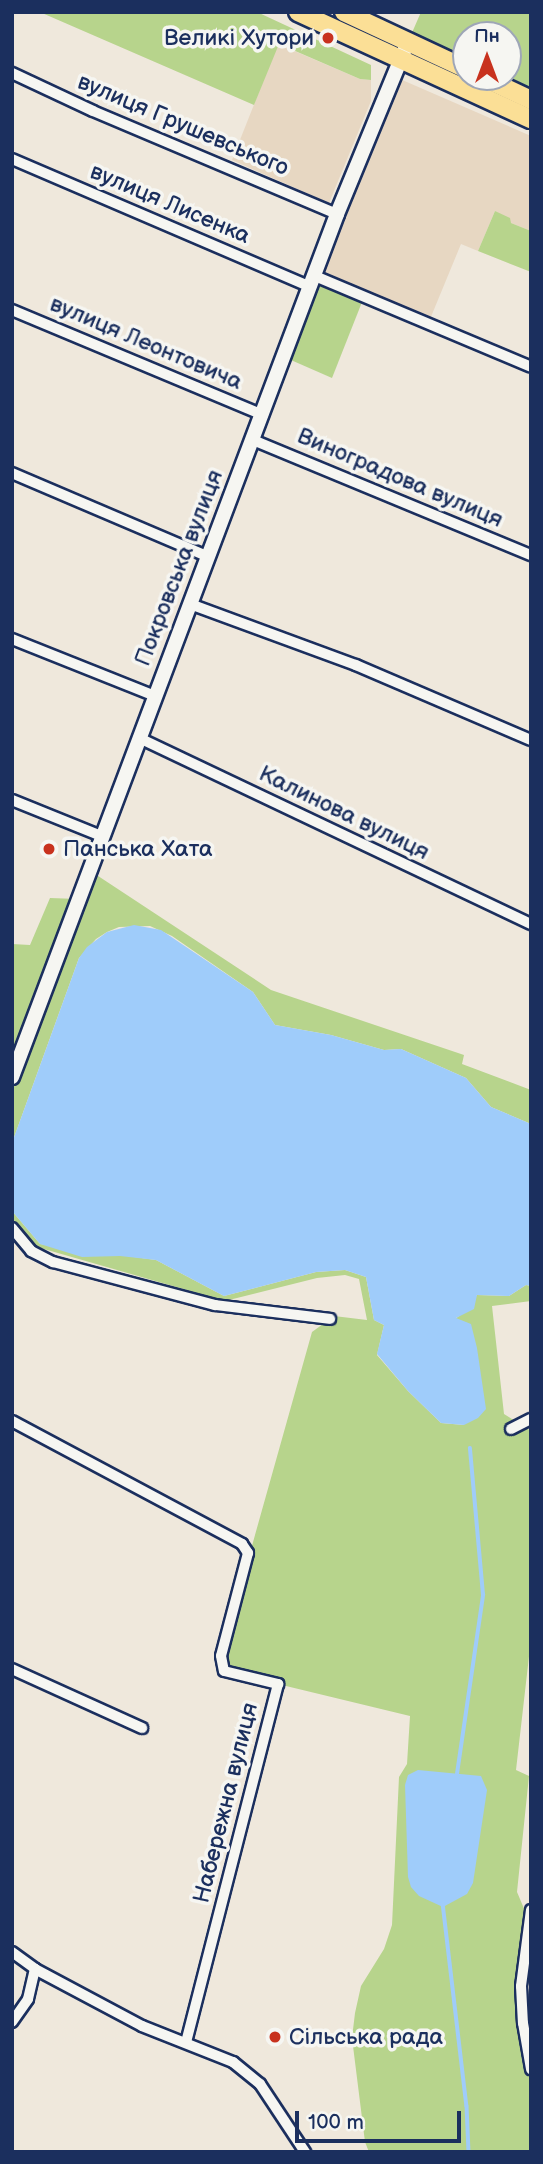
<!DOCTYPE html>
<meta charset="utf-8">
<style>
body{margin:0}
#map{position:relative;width:543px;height:2164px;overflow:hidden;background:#efe8dc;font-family:"Balsamiq Sans",sans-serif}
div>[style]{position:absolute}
.built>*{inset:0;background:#e7d7c2}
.green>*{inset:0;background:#b7d48c}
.water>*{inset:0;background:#9fccfa}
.stream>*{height:3.5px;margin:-1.75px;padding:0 1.75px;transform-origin:1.75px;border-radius:1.75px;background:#9fccfa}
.roads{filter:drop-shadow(2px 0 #1b2f5e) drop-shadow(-2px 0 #1b2f5e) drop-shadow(0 2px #1b2f5e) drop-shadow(0 -2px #1b2f5e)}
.minor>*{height:10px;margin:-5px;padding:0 5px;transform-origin:5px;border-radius:5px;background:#f6f6f2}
.tertiary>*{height:14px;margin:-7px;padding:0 7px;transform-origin:7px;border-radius:7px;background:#f6f6f2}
.primary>*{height:18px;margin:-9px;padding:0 9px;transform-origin:9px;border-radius:9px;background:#fbdf96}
.dots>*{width:19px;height:19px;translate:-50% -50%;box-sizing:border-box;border:4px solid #f6f6f2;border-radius:50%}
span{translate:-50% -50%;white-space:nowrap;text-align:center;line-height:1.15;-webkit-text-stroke:7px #f6f6f2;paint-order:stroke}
.poi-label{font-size:23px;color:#1b2f5e}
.right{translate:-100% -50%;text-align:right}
.left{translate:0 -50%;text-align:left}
.street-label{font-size:23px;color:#1b2f5e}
.frame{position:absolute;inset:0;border:14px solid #1b2f5e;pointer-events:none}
.north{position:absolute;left:452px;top:21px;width:70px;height:70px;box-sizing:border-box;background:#f6f6f2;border:2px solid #9ea6b7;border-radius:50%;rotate:0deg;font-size:19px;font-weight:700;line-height:28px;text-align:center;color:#1b2f5e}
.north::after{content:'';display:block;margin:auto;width:24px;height:32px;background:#c8321e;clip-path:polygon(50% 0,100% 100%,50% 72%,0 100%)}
.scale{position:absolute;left:295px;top:2111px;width:166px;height:32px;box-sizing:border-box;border:4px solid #1b2f5e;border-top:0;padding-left:9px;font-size:21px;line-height:24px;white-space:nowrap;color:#1b2f5e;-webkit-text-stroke:5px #f6f6f2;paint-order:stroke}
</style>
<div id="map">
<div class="built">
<div style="clip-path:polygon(278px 44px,360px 79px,371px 80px,371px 101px,329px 203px,232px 160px)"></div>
<div style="clip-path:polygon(393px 76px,531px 136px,531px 231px,511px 223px,495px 211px,478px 251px,461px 244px,428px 324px,315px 276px)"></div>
</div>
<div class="green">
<div style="clip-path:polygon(257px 12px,371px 65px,371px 80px,360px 79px,279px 44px,254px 105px,42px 13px)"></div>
<div style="clip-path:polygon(421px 12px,531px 12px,531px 91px,500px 77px,508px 77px,508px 35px,466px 35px,466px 61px,411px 35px)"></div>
<div style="clip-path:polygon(495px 211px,510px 218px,511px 223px,531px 231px,531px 272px,478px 251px)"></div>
<div style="clip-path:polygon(315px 276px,364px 297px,332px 378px,284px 357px)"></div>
<div style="clip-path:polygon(89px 870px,271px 990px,464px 1055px,462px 1064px,531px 1090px,531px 1124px,491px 1107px,466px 1078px,401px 1049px,384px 1050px,331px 1035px,275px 1025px,253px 992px,172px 936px,150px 926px,119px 927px,107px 932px,96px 939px,79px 958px,12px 1143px,12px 944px,30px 945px,50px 898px,78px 899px)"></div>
<div style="clip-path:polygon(12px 1211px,40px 1244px,156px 1260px,224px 1296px,316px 1272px,345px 1270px,366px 1277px,374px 1320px,384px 1325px,377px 1355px,408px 1391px,441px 1423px,464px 1425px,455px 1319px,467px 1310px,477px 1295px,509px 1296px,526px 1285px,531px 1286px,531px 1301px,492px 1306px,504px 1414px,531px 1431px,531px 1639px,516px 1770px,529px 1776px,517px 1892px,528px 1918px,521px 1985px,531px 2069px,531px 2152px,369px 2152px,365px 2142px,352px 2038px,355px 2013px,361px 1986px,384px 1949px,392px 1925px,399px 1777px,407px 1764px,410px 1716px,224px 1671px,221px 1656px,312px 1332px,334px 1316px,367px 1320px,359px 1279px,345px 1275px,317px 1278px,225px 1301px,37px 1247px,12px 1221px)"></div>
</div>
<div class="water">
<div style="clip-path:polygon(134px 925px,161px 930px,253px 992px,275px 1025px,331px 1035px,384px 1050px,401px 1049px,466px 1078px,491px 1107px,531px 1124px,531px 1286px,526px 1285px,509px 1296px,477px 1295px,474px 1309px,456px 1318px,471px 1324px,477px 1348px,486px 1409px,478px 1418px,464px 1425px,441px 1423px,408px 1391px,377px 1354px,384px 1325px,374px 1320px,366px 1277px,345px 1270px,316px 1272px,224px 1296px,156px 1260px,120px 1256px,82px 1257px,40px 1244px,12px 1211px,12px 1143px,79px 958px,87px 947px,107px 932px)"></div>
<div style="clip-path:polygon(418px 1770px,481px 1776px,487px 1790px,473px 1883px,467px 1894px,443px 1907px,419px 1896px,411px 1887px,408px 1877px,405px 1785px,408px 1775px)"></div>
</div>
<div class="stream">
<div style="left:457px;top:1774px;width:181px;rotate:-81.7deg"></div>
<div style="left:483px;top:1595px;width:147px;rotate:-95.1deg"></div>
<div style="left:443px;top:1903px;width:204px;rotate:83.3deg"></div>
<div style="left:467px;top:2106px;width:46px;rotate:87.5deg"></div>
</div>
<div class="roads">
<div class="minor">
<div style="left:12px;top:73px;width:89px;rotate:25.1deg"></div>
<div style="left:93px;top:111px;width:265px;rotate:22.9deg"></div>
<div style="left:12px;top:159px;width:324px;rotate:23.2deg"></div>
<div style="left:315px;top:276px;width:234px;rotate:22.8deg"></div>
<div style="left:12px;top:310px;width:272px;rotate:22.7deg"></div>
<div style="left:253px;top:440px;width:301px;rotate:22.5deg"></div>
<div style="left:12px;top:473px;width:212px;rotate:23.1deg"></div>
<div style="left:190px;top:604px;width:177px;rotate:20.2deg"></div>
<div style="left:356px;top:665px;width:190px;rotate:23.2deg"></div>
<div style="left:12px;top:639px;width:154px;rotate:21.7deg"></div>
<div style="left:139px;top:738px;width:434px;rotate:25.4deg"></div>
<div style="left:12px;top:800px;width:96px;rotate:22deg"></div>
<div style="left:12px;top:1228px;width:30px;rotate:50deg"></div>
<div style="left:31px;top:1251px;width:25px;rotate:27deg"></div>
<div style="left:53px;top:1262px;width:168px;rotate:14.9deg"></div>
<div style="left:215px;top:1305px;width:116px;rotate:6.9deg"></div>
<div style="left:12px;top:1421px;width:261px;rotate:28.1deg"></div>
<div style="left:242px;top:1544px;width:11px;rotate:56deg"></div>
<div style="left:248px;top:1553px;width:106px;rotate:104.7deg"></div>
<div style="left:221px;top:1656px;width:15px;rotate:79deg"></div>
<div style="left:224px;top:1671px;width:56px;rotate:13.5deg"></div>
<div style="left:278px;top:1684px;width:370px;rotate:104.4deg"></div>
<div style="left:511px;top:1429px;width:22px;rotate:-27deg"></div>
<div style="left:12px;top:1669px;width:143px;rotate:24.4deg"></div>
<div style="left:531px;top:1910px;width:77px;rotate:97.5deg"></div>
<div style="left:521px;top:1986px;width:37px;rotate:87deg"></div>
<div style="left:523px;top:2023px;width:47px;rotate:80.1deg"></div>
<div style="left:12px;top:1952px;width:29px;rotate:36deg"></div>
<div style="left:35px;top:1969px;width:121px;rotate:28deg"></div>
<div style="left:142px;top:2026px;width:98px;rotate:21.6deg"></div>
<div style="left:233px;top:2062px;width:35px;rotate:39deg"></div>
<div style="left:260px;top:2084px;width:82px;rotate:56.5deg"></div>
<div style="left:12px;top:2022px;width:28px;rotate:-55deg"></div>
<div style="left:28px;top:1999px;width:31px;rotate:-77deg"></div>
</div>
<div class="tertiary">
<div style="left:12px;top:1077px;width:922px;rotate:-69.36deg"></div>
<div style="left:337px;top:214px;width:186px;rotate:-67.6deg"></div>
</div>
<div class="primary">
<div style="left:298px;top:12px;width:256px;rotate:24.7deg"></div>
<div style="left:344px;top:12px;width:135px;rotate:25deg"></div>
<div style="left:482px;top:77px;width:54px;rotate:25.1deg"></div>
</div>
</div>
<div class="dots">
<div style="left:328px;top:38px;background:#c8321e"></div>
<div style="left:49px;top:849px;background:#c8321e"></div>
<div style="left:275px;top:2037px;background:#c8321e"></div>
</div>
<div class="poi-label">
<span class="right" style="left:314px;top:38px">Великі Хутори</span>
<span class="left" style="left:63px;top:849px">Панська Хата</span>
<span class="left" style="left:289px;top:2037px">Сільська рада</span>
</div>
<div class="street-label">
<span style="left:183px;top:125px;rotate:23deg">вулиця Грушевського</span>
<span style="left:170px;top:204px;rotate:23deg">вулиця Лисенка</span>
<span style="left:146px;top:343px;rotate:23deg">вулиця Леонтовича</span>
<span style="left:400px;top:478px;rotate:23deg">Виноградова вулиця</span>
<span style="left:179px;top:568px;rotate:-69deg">Покровська вулиця</span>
<span style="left:344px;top:813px;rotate:26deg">Калинова вулиця</span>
<span style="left:226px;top:1803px;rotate:-76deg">Набережна вулиця</span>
</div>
<div class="frame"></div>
<div class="north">Пн</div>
<div class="scale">100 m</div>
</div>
